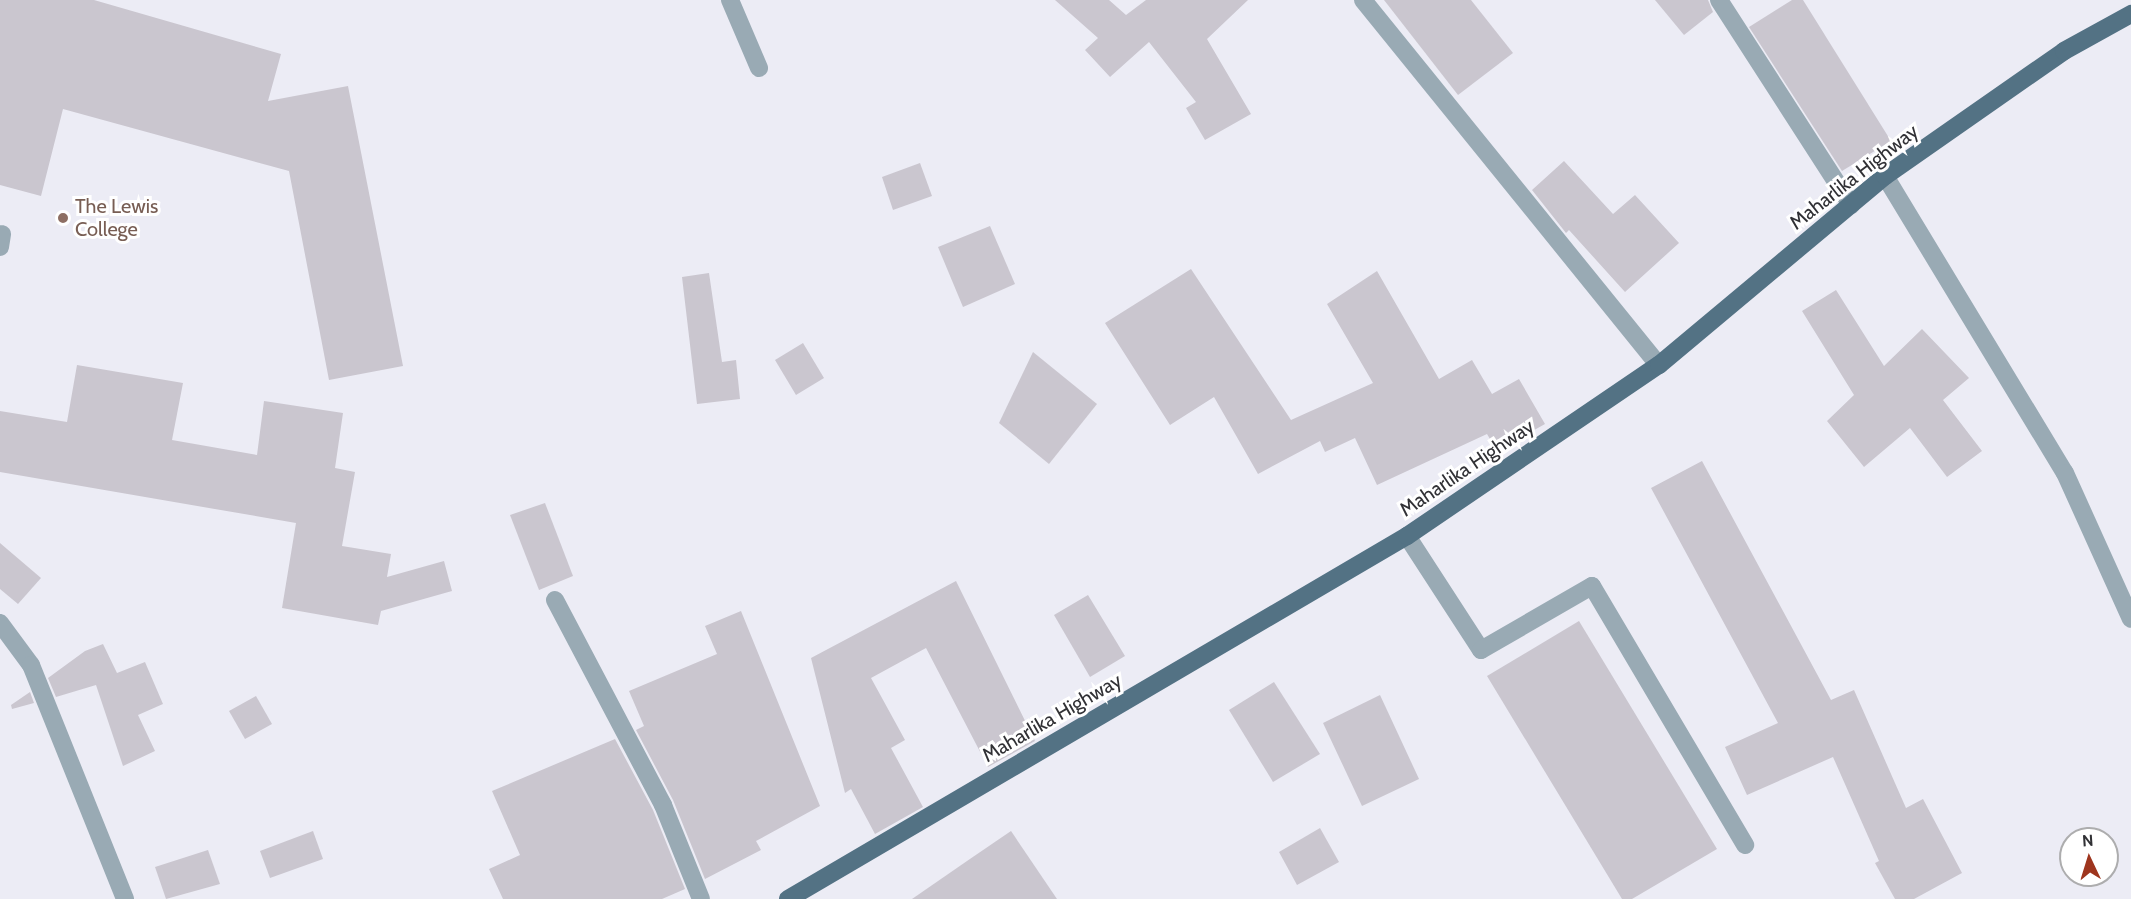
<!DOCTYPE html>
<style>
body{margin:0}
#map{position:relative;width:2131px;height:899px;overflow:hidden;background:#ececf5;font-family:Cabin,sans-serif}
div>[style]{position:absolute}
.building>*{inset:0;background:#cac6cf}
.minor>*{height:18px;margin:-9px;padding:0 9px;transform-origin:9px;border-radius:9px;background:#99aab4}
.major>*{height:18px;margin:-9px;padding:0 9px;transform-origin:9px;border-radius:9px;background:#537284}
.dots>*{width:16px;height:16px;translate:-50% -50%;box-sizing:border-box;border:3px solid #fff;border-radius:50%}
span{translate:-50% -50%;white-space:nowrap;text-align:center;line-height:1.15;-webkit-text-stroke:6px #fff;paint-order:stroke}
.street-label{font-size:20px;color:#313135}
.education-label{font-size:20px;color:#785e54}
.left{translate:0 -50%;text-align:left}
.north{position:absolute;left:2059px;top:827px;width:60px;height:60px;box-sizing:border-box;background:#fff;border:2px solid #adadae;border-radius:50%;rotate:356deg;font-size:16px;font-weight:700;line-height:24px;text-align:center;color:#313135}
.north::after{content:'';display:block;margin:auto;width:21px;height:27px;background:#9e351e;clip-path:polygon(50% 0,100% 100%,50% 72%,0 100%)}
</style>
<div id="map">
<div class="building">
<div style="clip-path:polygon(0 0,94px 0,281px 54px,268px 101px,348px 86px,403px 366px,329px 380px,289px 171px,63px 109px,41px 196px,0 185px)"></div>
<div style="clip-path:polygon(1055px 0,1109px 0,1126px 15px,1146px 0,1248px 0,1207px 39px,1251px 114px,1205px 140px,1186px 108px,1196px 102px,1149px 42px,1110px 77px,1085px 50px,1098px 38px)"></div>
<div style="clip-path:polygon(1384px 0,1471px 0,1513px 53px,1458px 95px)"></div>
<div style="clip-path:polygon(1655px 0,1708px 0,1713px 12px,1684px 35px)"></div>
<div style="clip-path:polygon(1792px 0,1803px 0,1891px 141px,1842px 171px,1749px 27px)"></div>
<div style="clip-path:polygon(1564px 161px,1613px 214px,1635px 195px,1679px 243px,1625px 292px,1569px 230px,1566px 233px,1532px 190px)"></div>
<div style="clip-path:polygon(920px 163px,932px 196px,893px 210px,882px 177px)"></div>
<div style="clip-path:polygon(990px 226px,1015px 284px,963px 307px,938px 247px)"></div>
<div style="clip-path:polygon(1191px 269px,1291px 420px,1373px 383px,1327px 304px,1377px 271px,1439px 379px,1472px 360px,1492px 394px,1519px 379px,1545px 424px,1497px 451px,1487px 434px,1377px 485px,1355px 438px,1325px 452px,1320px 441px,1258px 474px,1214px 397px,1170px 425px,1105px 323px)"></div>
<div style="clip-path:polygon(709px 273px,722px 362px,736px 360px,740px 399px,697px 404px,682px 277px)"></div>
<div style="clip-path:polygon(1836px 290px,1884px 366px,1922px 329px,1969px 378px,1943px 400px,1982px 451px,1947px 477px,1910px 428px,1864px 467px,1827px 421px,1854px 395px,1802px 311px)"></div>
<div style="clip-path:polygon(803px 343px,824px 378px,796px 395px,775px 360px)"></div>
<div style="clip-path:polygon(1033px 352px,1097px 404px,1049px 464px,999px 423px)"></div>
<div style="clip-path:polygon(77px 365px,183px 383px,172px 440px,257px 455px,264px 401px,343px 413px,335px 468px,355px 472px,342px 546px,391px 554px,387px 577px,444px 561px,452px 591px,381px 611px,378px 625px,282px 608px,296px 523px,0 472px,0 411px,67px 422px)"></div>
<div style="clip-path:polygon(1702px 461px,1831px 700px,1854px 690px,1906px 808px,1923px 799px,1962px 873px,1914px 899px,1895px 899px,1875px 863px,1879px 861px,1833px 757px,1747px 795px,1725px 747px,1778px 723px,1651px 488px)"></div>
<div style="clip-path:polygon(545px 503px,573px 576px,539px 590px,510px 515px)"></div>
<div style="clip-path:polygon(0 543px,41px 578px,18px 604px,0 589px)"></div>
<div style="clip-path:polygon(956px 581px,1035px 741px,988px 767px,926px 648px,871px 678px,905px 740px,891px 748px,923px 807px,875px 834px,851px 789px,845px 793px,811px 658px)"></div>
<div style="clip-path:polygon(1088px 595px,1125px 656px,1090px 677px,1054px 615px)"></div>
<div style="clip-path:polygon(741px 611px,820px 806px,756px 841px,761px 850px,705px 879px,673px 800px,636px 730px,644px 726px,629px 691px,717px 654px,705px 626px)"></div>
<div style="clip-path:polygon(1579px 621px,1717px 849px,1632px 899px,1622px 899px,1487px 676px)"></div>
<div style="clip-path:polygon(103px 644px,117px 673px,145px 662px,163px 704px,138px 715px,155px 751px,123px 766px,96px 685px,56px 697px,48px 678px,85px 651px)"></div>
<div style="clip-path:polygon(1274px 682px,1320px 754px,1273px 782px,1229px 710px)"></div>
<div style="clip-path:polygon(30px 692px,34px 703px,12px 709px,11px 705px)"></div>
<div style="clip-path:polygon(1380px 695px,1419px 779px,1362px 806px,1323px 723px)"></div>
<div style="clip-path:polygon(256px 696px,272px 724px,245px 739px,229px 711px)"></div>
<div style="clip-path:polygon(615px 739px,653px 810px,685px 889px,662px 899px,503px 899px,489px 869px,520px 855px,492px 791px)"></div>
<div style="clip-path:polygon(1320px 828px,1339px 862px,1297px 885px,1279px 852px)"></div>
<div style="clip-path:polygon(313px 831px,323px 859px,270px 878px,260px 851px)"></div>
<div style="clip-path:polygon(1011px 831px,1057px 899px,912px 899px,967px 861px)"></div>
<div style="clip-path:polygon(208px 850px,220px 884px,166px 899px,155px 867px)"></div>
</div>
<div class="minor">
<div style="left:730px;top:0;width:74px;rotate:66.9deg"></div>
<div style="left:1363px;top:0;width:470px;rotate:51deg"></div>
<div style="left:1719px;top:0;width:244px;rotate:57.2deg"></div>
<div style="left:1885px;top:176px;width:347px;rotate:58.8deg"></div>
<div style="left:2065px;top:473px;width:160px;rotate:65.7deg"></div>
<div style="left:0;top:247px;width:13px;rotate:-81deg"></div>
<div style="left:1407px;top:536px;width:136px;rotate:57deg"></div>
<div style="left:1481px;top:650px;width:128px;rotate:-30deg"></div>
<div style="left:1592px;top:586px;width:301px;rotate:59.4deg"></div>
<div style="left:555px;top:600px;width:232px;rotate:62.2deg"></div>
<div style="left:663px;top:805px;width:101px;rotate:68deg"></div>
<div style="left:0;top:623px;width:52px;rotate:53.6deg"></div>
<div style="left:31px;top:665px;width:252px;rotate:68.1deg"></div>
</div>
<div class="major">
<div style="left:788px;top:899px;width:718px;rotate:-30.39deg"></div>
<div style="left:1407px;top:536px;width:305px;rotate:-34.2deg"></div>
<div style="left:1659px;top:365px;width:295px;rotate:-39.9deg"></div>
<div style="left:1885px;top:176px;width:218px;rotate:-34.9deg"></div>
<div style="left:2064px;top:51px;width:77px;rotate:-28.9deg"></div>
</div>
<div class="dots">
<div style="left:63px;top:218px;background:#8d6e63"></div>
</div>
<div class="street-label">
<span style="left:1854px;top:177px;rotate:-38deg">Maharlika Highway</span>
<span style="left:1467px;top:468px;rotate:-34deg">Maharlika Highway</span>
<span style="left:1052px;top:718px;rotate:-30deg">Maharlika Highway</span>
</div>
<div class="education-label">
<span class="left" style="left:75px;top:218px">The Lewis<br>College</span>
</div>
<div class="north">N</div>
</div>
